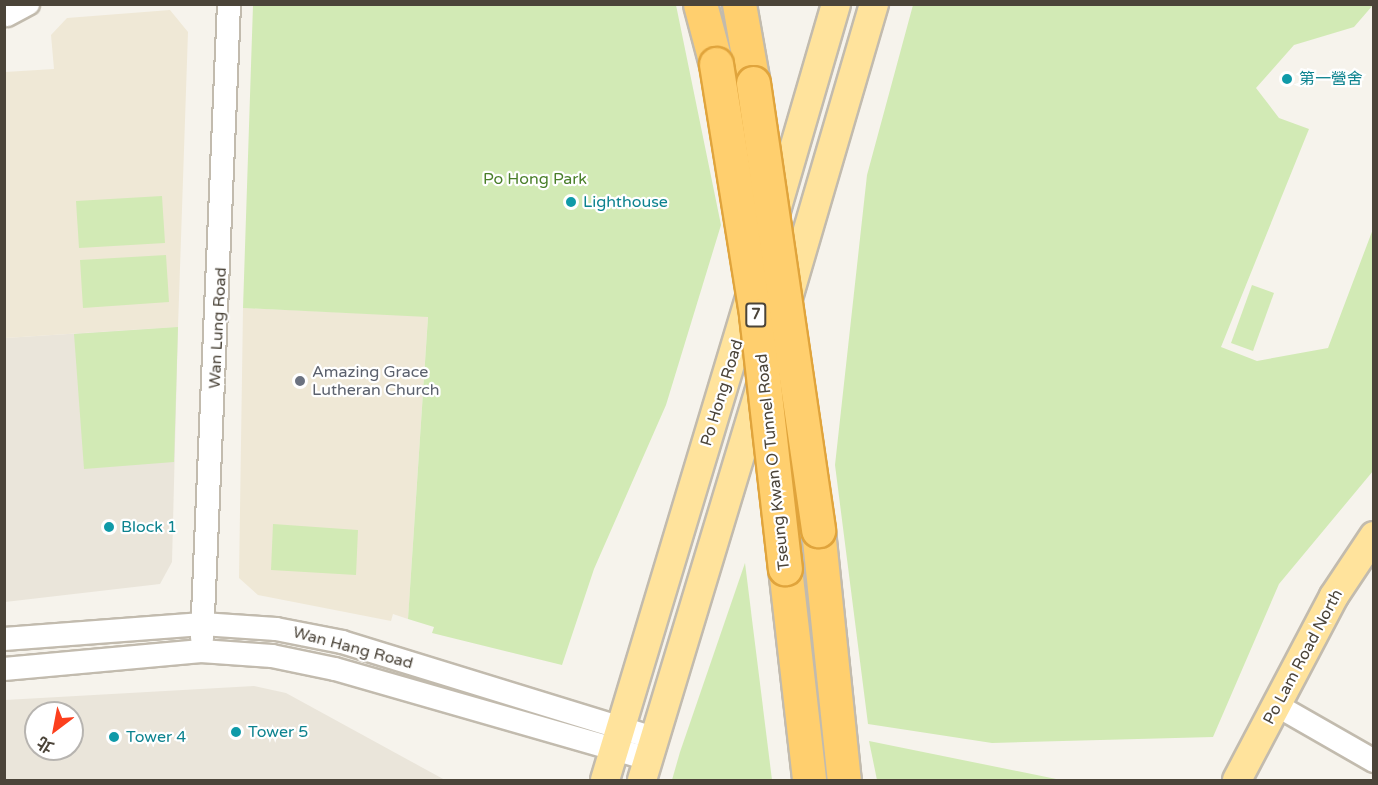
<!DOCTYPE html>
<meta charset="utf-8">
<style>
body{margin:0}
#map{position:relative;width:1378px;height:785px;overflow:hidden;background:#f6f3ec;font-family:"Varela Round","Noto Sans TC",sans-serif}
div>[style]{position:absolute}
.residential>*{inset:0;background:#eae5da}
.education>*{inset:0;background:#efe8d6}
.green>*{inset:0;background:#d2eab5}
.roads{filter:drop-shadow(2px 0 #c2bbae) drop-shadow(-2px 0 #c2bbae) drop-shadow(0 2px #c2bbae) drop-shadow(0 -2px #c2bbae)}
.minor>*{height:22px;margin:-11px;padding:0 11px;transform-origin:11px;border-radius:11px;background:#fff}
.major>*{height:28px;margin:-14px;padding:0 14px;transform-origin:14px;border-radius:14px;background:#ffe39c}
.highway>*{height:33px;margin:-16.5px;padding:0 16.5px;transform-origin:16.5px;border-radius:16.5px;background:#ffcf6e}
.bridges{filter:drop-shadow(2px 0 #e0a43c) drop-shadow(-2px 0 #e0a43c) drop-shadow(0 2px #e0a43c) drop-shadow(0 -2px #e0a43c)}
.highway-bridge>*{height:33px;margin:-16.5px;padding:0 16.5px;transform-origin:16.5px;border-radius:16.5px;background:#ffcf6e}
.dots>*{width:16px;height:16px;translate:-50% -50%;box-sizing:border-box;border:3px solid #fff;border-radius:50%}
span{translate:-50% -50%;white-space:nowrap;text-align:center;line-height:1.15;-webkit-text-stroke:4.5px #fff;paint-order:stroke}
.shield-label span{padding:2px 4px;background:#fff;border:2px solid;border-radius:4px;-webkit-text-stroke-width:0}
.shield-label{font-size:15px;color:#4b4439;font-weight:700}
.culture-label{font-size:16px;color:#0d838f}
.left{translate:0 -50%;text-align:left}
.park-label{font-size:16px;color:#4a7f2a}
.street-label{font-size:16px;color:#4b4439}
.worship-label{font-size:16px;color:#5b616d}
.frame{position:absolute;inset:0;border:6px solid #4b4439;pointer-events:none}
.north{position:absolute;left:24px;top:701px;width:60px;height:60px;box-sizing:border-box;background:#fff;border:2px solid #b7b4b0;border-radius:50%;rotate:212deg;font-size:16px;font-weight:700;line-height:24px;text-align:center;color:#4b4439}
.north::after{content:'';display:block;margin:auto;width:21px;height:27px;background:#fc3f1d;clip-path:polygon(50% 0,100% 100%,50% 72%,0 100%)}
</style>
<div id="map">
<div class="residential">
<div style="clip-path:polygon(178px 327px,172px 562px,160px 584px,5px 602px,5px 338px)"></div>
<div style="clip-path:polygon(evenodd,254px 686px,286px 693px,445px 780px,5px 780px,5px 700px,254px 686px,36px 713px,72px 713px,72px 749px,36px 749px,36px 713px)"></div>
</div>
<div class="education">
<div style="clip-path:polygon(170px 10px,188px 32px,178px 327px,5px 338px,5px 72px,54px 69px,51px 35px,67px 18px)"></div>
<div style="clip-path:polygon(243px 308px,428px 316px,408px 619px,393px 614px,391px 621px,258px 595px,239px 578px)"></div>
</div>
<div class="green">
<div style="clip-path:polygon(253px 5px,676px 5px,721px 225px,666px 405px,594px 569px,562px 665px,432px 633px,434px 627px,408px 619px,428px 317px,243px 308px)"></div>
<div style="clip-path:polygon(913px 5px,1373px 5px,1354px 27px,1294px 45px,1256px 88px,1279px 118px,1309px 129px,1221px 347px,1257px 361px,1328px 348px,1373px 229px,1373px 471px,1279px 584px,1213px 737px,992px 743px,868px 724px,835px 465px,867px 175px)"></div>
<div style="clip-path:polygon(162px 196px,165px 243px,79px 248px,76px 201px)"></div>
<div style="clip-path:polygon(166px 255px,169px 302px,83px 308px,80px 260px)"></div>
<div style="clip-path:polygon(1252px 285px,1274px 293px,1253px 351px,1231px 343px)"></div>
<div style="clip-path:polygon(178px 327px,174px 462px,84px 469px,74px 334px)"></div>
<div style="clip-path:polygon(273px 524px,358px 530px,356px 575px,271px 570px)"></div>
<div style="clip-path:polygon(745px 563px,772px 780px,672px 780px,680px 752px)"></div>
<div style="clip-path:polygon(869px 741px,1061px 780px,877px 780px)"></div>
</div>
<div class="roads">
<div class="minor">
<div style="left:7px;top:15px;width:24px;rotate:-28deg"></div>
<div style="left:202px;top:638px;width:635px;rotate:-87.56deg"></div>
<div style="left:4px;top:639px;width:199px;rotate:-4.3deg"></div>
<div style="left:202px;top:624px;width:74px;rotate:3.9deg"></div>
<div style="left:276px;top:629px;width:67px;rotate:11.1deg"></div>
<div style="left:342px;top:642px;width:327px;rotate:17.1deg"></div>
<div style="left:4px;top:669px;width:198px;rotate:-5.2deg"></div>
<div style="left:201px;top:651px;width:71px;rotate:4deg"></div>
<div style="left:272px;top:656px;width:64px;rotate:11.7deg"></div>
<div style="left:335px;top:669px;width:327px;rotate:16deg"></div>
<div style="left:1278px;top:706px;width:111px;rotate:29.8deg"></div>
</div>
<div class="major">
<div style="left:773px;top:221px;width:226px;rotate:-73.8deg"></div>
<div style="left:786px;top:305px;width:314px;rotate:-73.7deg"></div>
<div style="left:605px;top:780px;width:511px;rotate:-73.27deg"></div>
<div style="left:642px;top:780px;width:415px;rotate:-73.2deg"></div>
<div style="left:1237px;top:780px;width:208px;rotate:-62.2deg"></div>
<div style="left:1334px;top:596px;width:72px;rotate:-56.3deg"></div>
</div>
<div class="highway">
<div style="left:700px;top:4px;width:62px;rotate:75.1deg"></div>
<div style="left:739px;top:4px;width:80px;rotate:80deg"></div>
<div style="left:818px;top:530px;width:251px;rotate:84.1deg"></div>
<div style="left:785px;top:568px;width:213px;rotate:83.5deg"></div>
</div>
</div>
<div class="bridges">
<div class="highway-bridge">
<div style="left:716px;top:64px;width:254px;rotate:80.9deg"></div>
<div style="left:756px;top:315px;width:255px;rotate:83.5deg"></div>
<div style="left:753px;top:83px;width:452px;rotate:81.7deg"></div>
</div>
</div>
<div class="dots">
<div style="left:1287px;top:79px;background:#0f9aa8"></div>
<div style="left:571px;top:202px;background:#0f9aa8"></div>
<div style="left:300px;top:381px;background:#6b7280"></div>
<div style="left:109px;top:527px;background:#0f9aa8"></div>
<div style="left:236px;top:732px;background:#0f9aa8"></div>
<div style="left:114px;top:737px;background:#0f9aa8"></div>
</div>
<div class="shield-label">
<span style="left:756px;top:315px">7</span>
</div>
<div class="culture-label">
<span class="left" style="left:1299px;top:79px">第一營舍</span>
<span class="left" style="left:583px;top:202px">Lighthouse</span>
<span class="left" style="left:121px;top:527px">Block 1</span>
<span class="left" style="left:248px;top:732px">Tower 5</span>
<span class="left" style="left:126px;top:737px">Tower 4</span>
</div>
<div class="park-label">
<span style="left:535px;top:179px">Po Hong Park</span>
</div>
<div class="street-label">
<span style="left:218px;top:328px;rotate:-87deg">Wan Lung Road</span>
<span style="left:722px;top:393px;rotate:-73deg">Po Hong Road</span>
<span style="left:773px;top:462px;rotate:-96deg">Tseung Kwan O Tunnel Road</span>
<span style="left:353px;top:648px;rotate:15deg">Wan Hang Road</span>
<span style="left:1303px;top:657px;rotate:-62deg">Po Lam Road North</span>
</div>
<div class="worship-label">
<span class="left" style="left:312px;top:381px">Amazing Grace<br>Lutheran Church</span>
</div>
<div class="frame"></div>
<div class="north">北</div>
</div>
